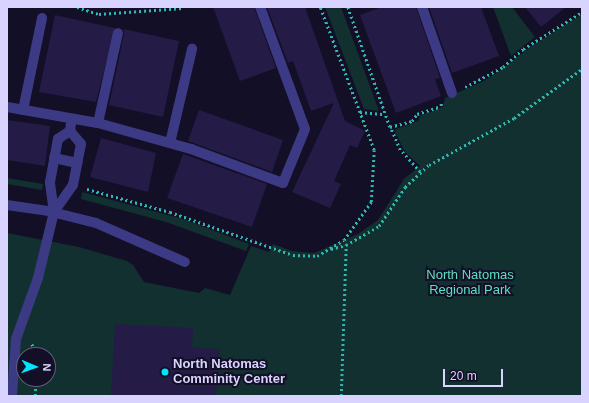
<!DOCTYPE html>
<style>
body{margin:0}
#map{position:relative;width:589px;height:403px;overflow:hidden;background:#130f26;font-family:Arial,sans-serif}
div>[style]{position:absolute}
.green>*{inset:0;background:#12302f}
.building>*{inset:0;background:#241b47}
.path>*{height:2.5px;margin-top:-1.25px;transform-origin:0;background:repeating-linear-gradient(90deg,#2fb8b0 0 2px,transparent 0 5px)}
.lane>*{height:10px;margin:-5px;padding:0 5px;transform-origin:5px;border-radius:5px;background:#3d3a85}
.street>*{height:10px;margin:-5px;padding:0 5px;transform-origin:5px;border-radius:5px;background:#3d3a85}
.dots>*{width:11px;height:11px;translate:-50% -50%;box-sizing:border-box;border:2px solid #130f26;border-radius:50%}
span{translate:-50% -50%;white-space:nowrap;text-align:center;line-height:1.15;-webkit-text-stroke:4px #130f26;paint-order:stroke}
.park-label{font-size:13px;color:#5fe0c0}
.poi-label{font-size:13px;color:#d9d4ff;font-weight:700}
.left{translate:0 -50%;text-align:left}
.frame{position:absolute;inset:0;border:8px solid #d9d4ff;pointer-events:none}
.north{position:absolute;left:16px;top:347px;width:40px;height:40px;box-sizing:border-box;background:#130f26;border:1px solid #625e7d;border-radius:50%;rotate:92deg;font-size:11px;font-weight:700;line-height:16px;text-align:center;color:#d9d4ff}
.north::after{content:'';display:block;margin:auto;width:14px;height:18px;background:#00e5ff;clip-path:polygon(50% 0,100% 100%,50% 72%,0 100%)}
.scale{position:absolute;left:443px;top:369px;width:60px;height:18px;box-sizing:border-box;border:2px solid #d9d4ff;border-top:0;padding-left:5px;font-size:12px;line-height:14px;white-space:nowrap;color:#d9d4ff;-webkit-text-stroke:3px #130f26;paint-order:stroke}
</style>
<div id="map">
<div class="green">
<div style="clip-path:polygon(325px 7px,341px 7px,379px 111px,364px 109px)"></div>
<div style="clip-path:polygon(493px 7px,512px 7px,535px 37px,511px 56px)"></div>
<div style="clip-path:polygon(evenodd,582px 14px,582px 396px,7px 396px,7px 233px,79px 247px,127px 261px,133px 265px,144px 282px,199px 293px,205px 288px,230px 295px,251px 246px,269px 252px,273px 244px,292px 251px,314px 253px,358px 234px,378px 220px,404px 179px,420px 166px,405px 152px,395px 132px,396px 129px,418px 121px,420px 116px,443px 107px,445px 98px,482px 82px,501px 70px,530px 47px,582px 14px,24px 355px,48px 355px,48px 379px,24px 379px,24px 355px)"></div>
<div style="clip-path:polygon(7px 178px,43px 184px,42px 190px,7px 184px)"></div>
<div style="clip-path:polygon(82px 192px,183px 219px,249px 244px,246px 251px,166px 222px,81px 199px)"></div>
</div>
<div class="building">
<div style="clip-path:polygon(213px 7px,254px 7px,276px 68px,240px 81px)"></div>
<div style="clip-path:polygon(267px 7px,305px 7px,345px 121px,365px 131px,357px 148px,350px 145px,334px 181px,341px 184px,330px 208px,292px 192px,334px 103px,311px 111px,293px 61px,288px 63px)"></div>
<div style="clip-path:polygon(382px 7px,416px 7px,440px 78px,435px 79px,441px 96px,396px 113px,360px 15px)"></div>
<div style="clip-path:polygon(429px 7px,481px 7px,499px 56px,452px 73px)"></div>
<div style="clip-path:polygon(525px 7px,566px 7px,541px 27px)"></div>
<div style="clip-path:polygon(55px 15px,115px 28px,96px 102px,39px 92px)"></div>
<div style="clip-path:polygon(123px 29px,179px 41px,163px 117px,109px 105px,124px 34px)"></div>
<div style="clip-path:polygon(199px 110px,283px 140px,272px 172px,188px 141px)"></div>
<div style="clip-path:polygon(7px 120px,50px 126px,45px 166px,7px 160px)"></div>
<div style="clip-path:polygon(101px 138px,156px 153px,148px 192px,90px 177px)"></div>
<div style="clip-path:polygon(183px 154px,267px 184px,252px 227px,167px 198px)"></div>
<div style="clip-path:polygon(115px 324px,193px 328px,192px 347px,219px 349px,216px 396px,111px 396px)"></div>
</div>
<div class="path">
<div style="left:77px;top:7px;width:23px;rotate:18deg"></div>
<div style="left:99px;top:14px;width:84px;rotate:-4.1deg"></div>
<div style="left:348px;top:7px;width:127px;rotate:70.7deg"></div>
<div style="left:465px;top:87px;width:43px;rotate:-27.8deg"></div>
<div style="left:503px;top:67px;width:27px;rotate:-42deg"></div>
<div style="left:523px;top:49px;width:70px;rotate:-32.1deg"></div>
<div style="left:360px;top:112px;width:25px;rotate:5deg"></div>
<div style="left:420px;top:172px;width:30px;rotate:-132deg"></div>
<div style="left:400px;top:150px;width:25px;rotate:-113deg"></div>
<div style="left:390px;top:127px;width:23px;rotate:-15deg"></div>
<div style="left:412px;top:121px;width:9px;rotate:-54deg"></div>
<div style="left:417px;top:114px;width:25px;rotate:-18deg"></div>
<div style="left:441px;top:106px;width:3px;rotate:-90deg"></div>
<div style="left:87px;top:189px;width:86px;rotate:15.5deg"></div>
<div style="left:170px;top:212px;width:130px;rotate:19.3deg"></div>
<div style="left:293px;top:255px;width:24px;rotate:2deg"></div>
<div style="left:317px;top:256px;width:31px;rotate:-31deg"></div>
<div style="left:344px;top:240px;width:47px;rotate:-54.6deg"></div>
<div style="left:371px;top:202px;width:52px;rotate:-86.7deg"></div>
<div style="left:374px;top:150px;width:153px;rotate:-110.7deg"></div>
<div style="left:331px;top:249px;width:16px;rotate:-15deg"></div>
<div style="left:346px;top:245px;width:38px;rotate:-30deg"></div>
<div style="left:379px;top:226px;width:47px;rotate:-56.3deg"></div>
<div style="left:405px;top:187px;width:33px;rotate:-43deg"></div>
<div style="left:429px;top:165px;width:97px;rotate:-28.9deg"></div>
<div style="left:514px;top:118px;width:84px;rotate:-35.8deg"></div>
<div style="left:32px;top:344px;width:13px;rotate:61deg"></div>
<div style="left:35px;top:396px;width:17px;rotate:-87deg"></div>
<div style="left:341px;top:396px;width:151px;rotate:-88.1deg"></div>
</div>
<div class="lane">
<div style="left:422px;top:7px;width:91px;rotate:70.8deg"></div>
<div style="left:7px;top:107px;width:92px;rotate:10deg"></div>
<div style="left:98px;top:123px;width:97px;rotate:15.6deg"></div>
<div style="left:191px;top:149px;width:98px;rotate:20.3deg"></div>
<div style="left:283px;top:183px;width:58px;rotate:-67.8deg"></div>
<div style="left:305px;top:129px;width:130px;rotate:-110.2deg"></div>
<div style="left:23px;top:110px;width:94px;rotate:-78.3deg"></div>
<div style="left:98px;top:123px;width:92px;rotate:-77.5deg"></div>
<div style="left:170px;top:143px;width:97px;rotate:-76.8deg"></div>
<div style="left:54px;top:158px;width:24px;rotate:12deg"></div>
<div style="left:54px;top:212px;width:30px;rotate:-98deg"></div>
<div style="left:50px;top:182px;width:44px;rotate:-79.5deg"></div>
<div style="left:58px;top:139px;width:14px;rotate:-34deg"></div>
<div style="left:70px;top:131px;width:7px;rotate:-82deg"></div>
<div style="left:12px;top:396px;width:57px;rotate:-86deg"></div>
<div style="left:16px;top:339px;width:65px;rotate:-70.2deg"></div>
<div style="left:38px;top:278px;width:68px;rotate:-76.4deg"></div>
<div style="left:54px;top:212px;width:33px;rotate:-55deg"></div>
<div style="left:73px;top:185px;width:42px;rotate:-79deg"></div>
<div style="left:81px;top:144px;width:17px;rotate:-130deg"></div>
</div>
<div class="street">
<div style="left:7px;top:205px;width:41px;rotate:8.3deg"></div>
<div style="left:48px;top:211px;width:49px;rotate:14deg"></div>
<div style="left:96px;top:223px;width:97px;rotate:23.7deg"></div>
</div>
<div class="dots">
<div style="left:165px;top:372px;background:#00e5ff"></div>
</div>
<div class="park-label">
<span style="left:470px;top:283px">North Natomas<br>Regional Park</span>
</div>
<div class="poi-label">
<span class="left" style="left:173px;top:372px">North Natomas<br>Comminity Center</span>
</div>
<div class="frame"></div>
<div class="north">N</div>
<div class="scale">20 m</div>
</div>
